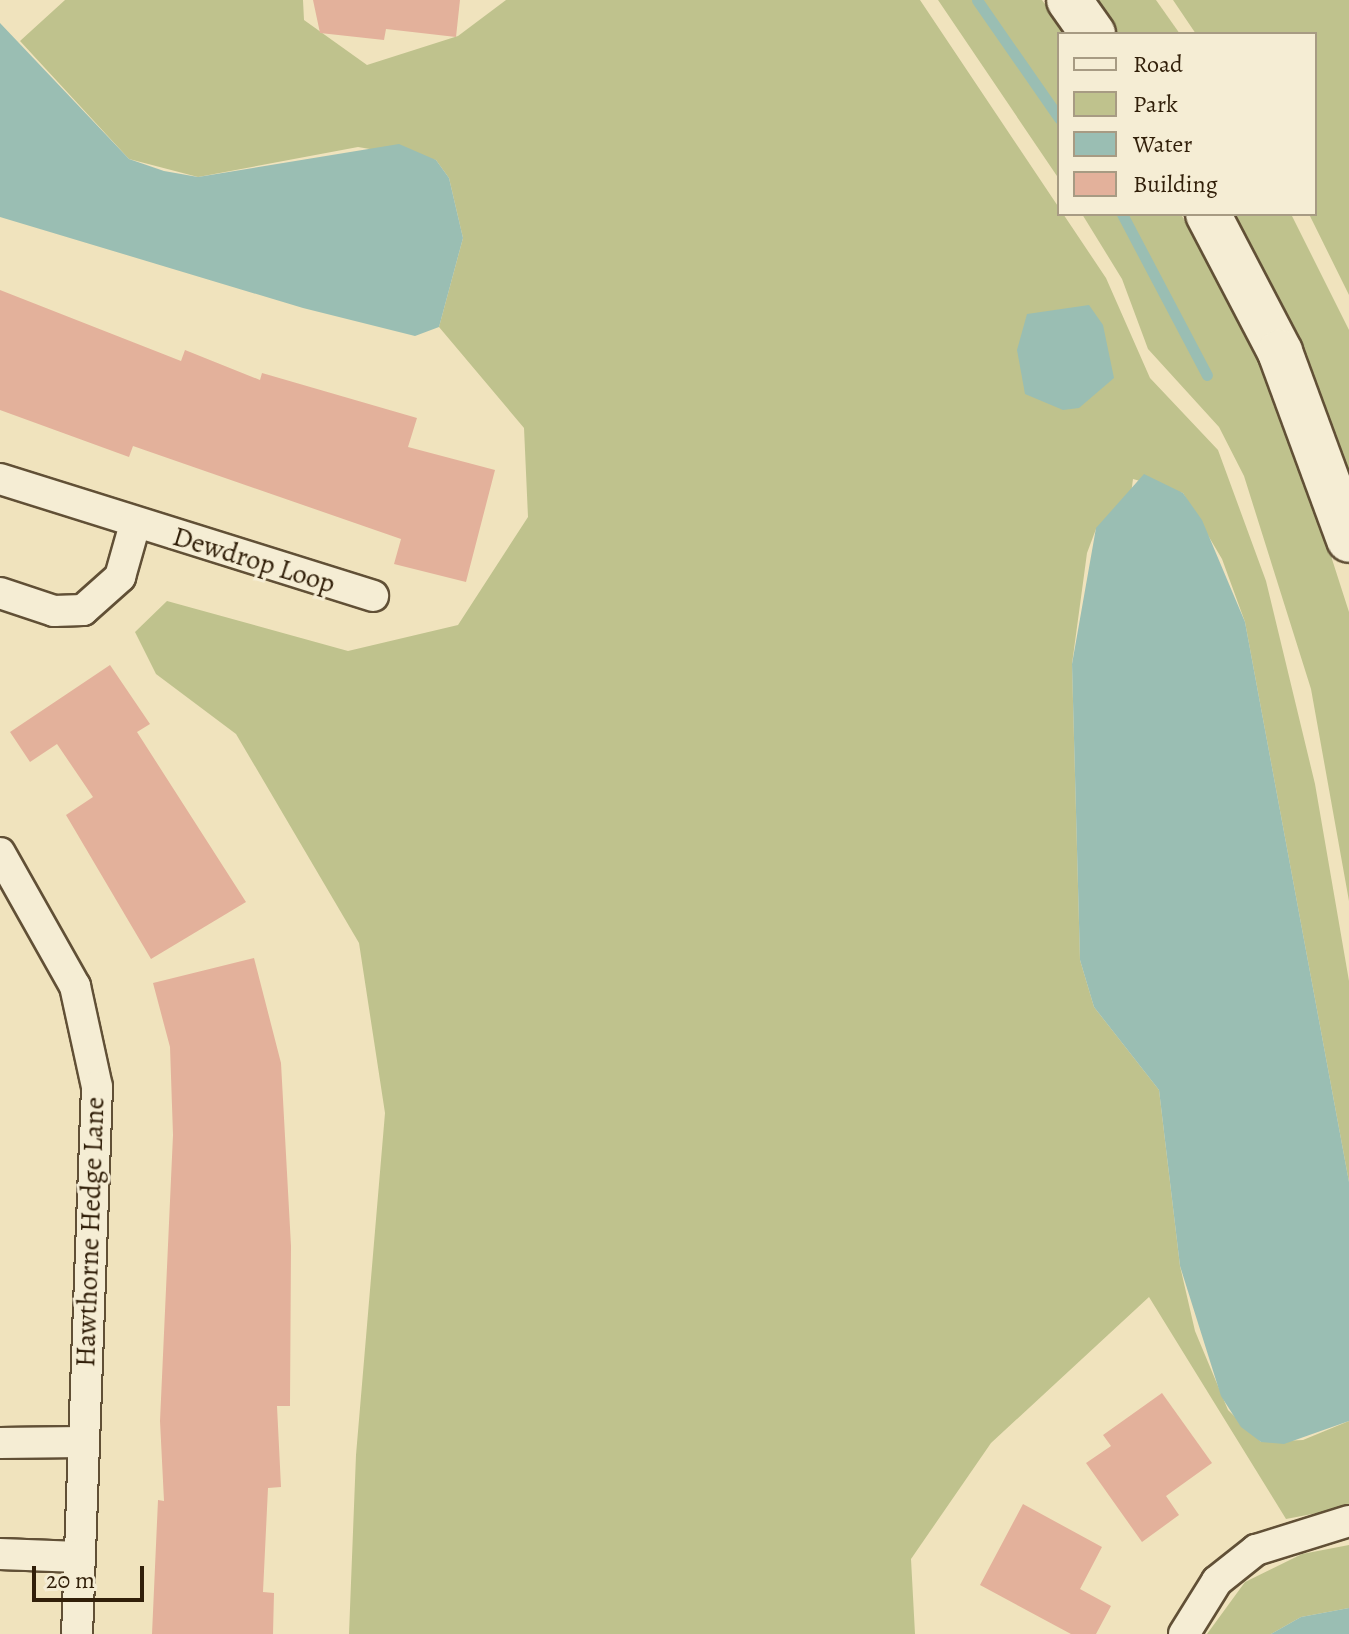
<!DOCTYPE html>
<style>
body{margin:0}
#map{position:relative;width:1349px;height:1634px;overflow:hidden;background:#f0e3bd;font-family:Alegreya,serif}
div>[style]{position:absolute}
.green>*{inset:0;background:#bfc28d}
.water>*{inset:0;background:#9abeb3}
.stream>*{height:11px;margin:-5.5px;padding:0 5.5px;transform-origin:5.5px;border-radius:5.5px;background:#9abeb3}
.building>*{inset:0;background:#e3b19b}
.roads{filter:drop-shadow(2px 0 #615036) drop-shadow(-2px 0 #615036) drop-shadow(0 2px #615036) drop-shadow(0 -2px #615036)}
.street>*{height:30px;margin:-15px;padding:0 15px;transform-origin:15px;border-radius:15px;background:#f5edd4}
.secondary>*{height:44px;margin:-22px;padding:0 22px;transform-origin:22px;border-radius:22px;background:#f5edd4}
span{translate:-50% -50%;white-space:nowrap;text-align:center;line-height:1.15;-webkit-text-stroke:6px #f5edd4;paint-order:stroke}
.street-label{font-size:28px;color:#311f09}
.legend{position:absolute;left:1057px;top:32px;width:260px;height:184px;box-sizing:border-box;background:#f5edd4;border:2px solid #a79b83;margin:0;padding:10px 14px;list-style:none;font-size:24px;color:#311f09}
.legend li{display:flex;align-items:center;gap:16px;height:40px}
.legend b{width:40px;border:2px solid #a79b83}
.scale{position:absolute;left:32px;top:1566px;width:112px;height:36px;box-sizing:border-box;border:4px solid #311f09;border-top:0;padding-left:10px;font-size:24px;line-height:28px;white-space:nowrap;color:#311f09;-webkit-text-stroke:6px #f5edd4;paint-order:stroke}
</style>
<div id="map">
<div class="green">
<div style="clip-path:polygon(65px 0,303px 0,304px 20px,367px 65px,458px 36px,506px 0,920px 0,1106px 278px,1150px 378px,1218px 450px,1266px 581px,1315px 784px,1349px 981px,1349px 1182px,1245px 622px,1222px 559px,1183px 493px,1133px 479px,1131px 494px,1096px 529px,1087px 553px,1072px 664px,1080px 960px,1094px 1007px,1159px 1090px,1180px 1266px,1195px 1331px,1228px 1410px,1261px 1442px,1303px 1440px,1349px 1421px,1349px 1507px,1286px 1519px,1149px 1297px,991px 1443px,911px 1559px,915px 1634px,349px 1634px,356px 1455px,385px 1113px,359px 943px,236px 734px,156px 674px,135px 632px,167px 601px,348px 651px,458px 625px,528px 517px,524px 428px,439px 327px,463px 238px,449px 178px,436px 160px,358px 147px,198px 177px,129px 159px,20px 41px)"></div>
<div style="clip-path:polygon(938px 0,1042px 0,1066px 34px,1059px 34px,1059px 179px)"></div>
<div style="clip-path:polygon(1090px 0,1156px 0,1180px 34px,1114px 34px)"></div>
<div style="clip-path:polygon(1173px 0,1349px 0,1349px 295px,1309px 214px,1315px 214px,1315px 34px,1196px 34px)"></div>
<div style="clip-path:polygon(1082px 214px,1181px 214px,1265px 373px,1304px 472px,1349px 612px,1349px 901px,1311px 689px,1244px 476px,1219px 427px,1148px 349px,1122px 279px)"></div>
<div style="clip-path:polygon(1230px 214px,1291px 214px,1349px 330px,1349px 475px,1303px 358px)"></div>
<div style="clip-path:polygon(1349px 1545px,1349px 1608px,1301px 1617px,1271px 1634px,1207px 1634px,1245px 1582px,1302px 1554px)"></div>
</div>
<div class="water">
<div style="clip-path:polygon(0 23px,129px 159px,164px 171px,198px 177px,399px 144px,436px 160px,449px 178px,463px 238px,439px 327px,415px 336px,303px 308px,0 217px)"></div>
<div style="clip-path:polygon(1089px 305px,1103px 325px,1114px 378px,1079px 408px,1063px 410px,1025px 394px,1017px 350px,1027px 314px)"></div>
<div style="clip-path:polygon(1144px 474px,1183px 493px,1202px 520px,1245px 622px,1349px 1182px,1349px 1421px,1284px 1444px,1261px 1442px,1241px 1427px,1221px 1396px,1180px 1266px,1159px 1090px,1094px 1007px,1080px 960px,1072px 664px,1096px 528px)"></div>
<div style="clip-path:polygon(1349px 1608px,1349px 1634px,1271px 1634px,1301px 1617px)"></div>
</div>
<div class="stream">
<div style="left:977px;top:0;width:144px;rotate:55.2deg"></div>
<div style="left:1122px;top:214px;width:182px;rotate:62.2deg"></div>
</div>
<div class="building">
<div style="clip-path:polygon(313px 0,460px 0,456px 37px,386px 29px,384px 40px,320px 33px)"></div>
<div style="clip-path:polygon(0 290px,181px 361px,185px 350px,260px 380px,262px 373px,417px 418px,408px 447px,495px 470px,466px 582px,394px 564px,401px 539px,133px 446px,129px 457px,0 410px)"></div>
<div style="clip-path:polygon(110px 665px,150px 724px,137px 732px,246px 902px,151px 959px,66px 815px,93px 797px,57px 744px,30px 762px,10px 732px)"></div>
<div style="clip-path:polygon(254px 958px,281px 1063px,291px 1246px,290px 1406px,277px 1406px,281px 1487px,268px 1488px,263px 1592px,274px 1593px,273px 1634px,152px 1634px,158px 1500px,164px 1501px,160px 1421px,173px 1135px,170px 1047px,153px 983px)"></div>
<div style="clip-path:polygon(1162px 1393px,1212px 1463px,1166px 1496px,1179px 1515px,1142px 1542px,1086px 1463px,1111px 1446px,1103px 1435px)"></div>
<div style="clip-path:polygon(1023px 1504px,1102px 1547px,1080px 1589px,1111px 1606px,1096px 1634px,1071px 1634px,980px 1585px)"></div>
</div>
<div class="roads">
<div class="street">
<div style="left:0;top:479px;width:391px;rotate:17.4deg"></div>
<div style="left:0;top:593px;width:57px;rotate:18.4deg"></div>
<div style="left:54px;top:611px;width:29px;rotate:-2deg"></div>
<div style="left:83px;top:610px;width:50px;rotate:-41.7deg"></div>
<div style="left:120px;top:577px;width:55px;rotate:-74.2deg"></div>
<div style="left:0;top:853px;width:153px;rotate:60.6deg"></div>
<div style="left:75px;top:986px;width:103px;rotate:77.7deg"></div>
<div style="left:97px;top:1087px;width:547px;rotate:92.09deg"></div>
<div style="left:0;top:1443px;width:82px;rotate:-0.7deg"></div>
<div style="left:0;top:1554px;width:79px;rotate:2.2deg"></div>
<div style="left:1184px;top:1634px;width:62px;rotate:-58.1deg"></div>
<div style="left:1217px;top:1581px;width:50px;rotate:-38.5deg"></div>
<div style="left:1256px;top:1550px;width:97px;rotate:-17.3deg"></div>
</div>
<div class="secondary">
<div style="left:1069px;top:0;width:42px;rotate:54.8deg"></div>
<div style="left:1208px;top:214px;width:156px;rotate:62.4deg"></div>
<div style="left:1280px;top:352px;width:200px;rotate:69.8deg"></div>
</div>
</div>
<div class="street-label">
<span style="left:254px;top:560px;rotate:17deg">Dewdrop Loop</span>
<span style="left:90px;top:1232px;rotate:-88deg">Hawthorne Hedge Lane</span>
</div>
<ul class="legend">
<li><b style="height:10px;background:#f5edd4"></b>Road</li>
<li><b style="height:22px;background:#bfc28d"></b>Park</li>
<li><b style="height:22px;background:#9abeb3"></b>Water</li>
<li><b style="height:22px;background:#e3b19b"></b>Building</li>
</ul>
<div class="scale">20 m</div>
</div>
